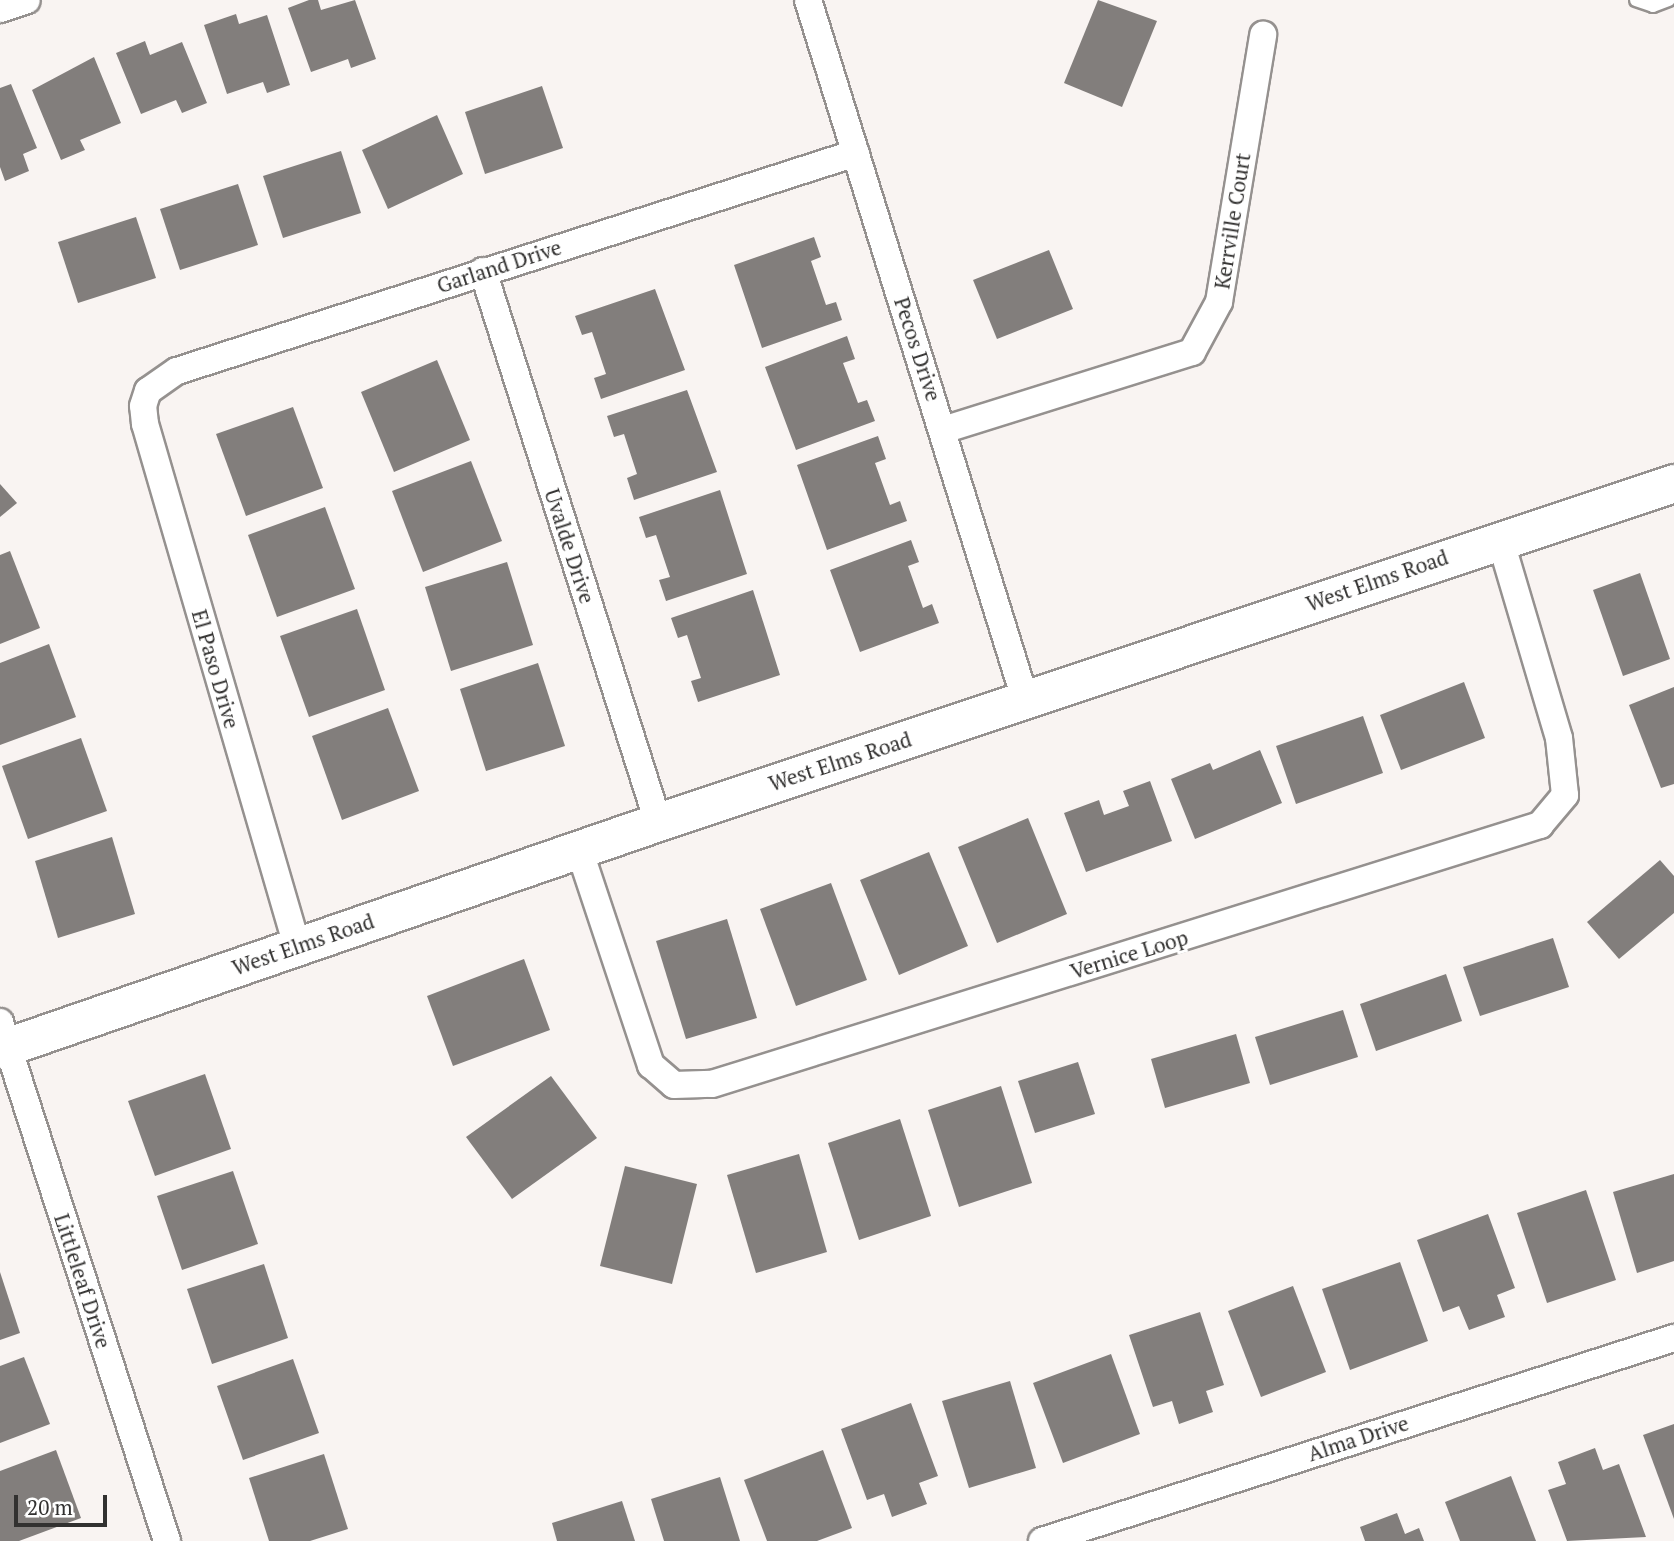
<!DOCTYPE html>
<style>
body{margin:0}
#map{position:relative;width:1674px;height:1541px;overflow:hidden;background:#f9f4f2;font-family:"PT Serif",serif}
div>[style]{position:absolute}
.building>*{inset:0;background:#827e7c}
.roads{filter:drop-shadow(2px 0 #95918f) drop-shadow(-2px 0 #95918f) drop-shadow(0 2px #95918f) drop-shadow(0 -2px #95918f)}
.lane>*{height:12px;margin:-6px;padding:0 6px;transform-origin:6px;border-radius:6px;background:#fff}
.street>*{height:26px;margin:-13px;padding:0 13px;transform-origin:13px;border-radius:13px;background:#fff}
.secondary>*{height:37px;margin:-18.5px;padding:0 18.5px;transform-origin:18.5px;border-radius:18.5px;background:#fff}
span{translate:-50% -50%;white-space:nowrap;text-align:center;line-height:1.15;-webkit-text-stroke:6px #fff;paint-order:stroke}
.street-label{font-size:21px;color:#323130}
.scale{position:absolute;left:14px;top:1495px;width:93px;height:32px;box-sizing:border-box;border:4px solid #323130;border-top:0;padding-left:9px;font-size:21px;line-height:24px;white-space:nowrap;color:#323130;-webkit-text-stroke:5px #fff;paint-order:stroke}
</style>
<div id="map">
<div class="building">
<div style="clip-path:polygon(309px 0,318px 0,321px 10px,355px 0,376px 59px,351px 68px,348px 59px,311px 72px,288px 8px)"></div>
<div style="clip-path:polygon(1098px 0,1157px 21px,1122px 107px,1064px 83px)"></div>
<div style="clip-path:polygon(236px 14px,239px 24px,267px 15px,290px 85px,267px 93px,263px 82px,227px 94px,204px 25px)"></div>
<div style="clip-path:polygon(145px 41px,150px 55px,182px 42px,207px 103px,182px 113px,176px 100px,141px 114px,116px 53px)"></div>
<div style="clip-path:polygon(94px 57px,121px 123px,80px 140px,85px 150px,61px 160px,32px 90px)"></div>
<div style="clip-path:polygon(11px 84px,37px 148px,23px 154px,29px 171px,5px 181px,0 167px,0 88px)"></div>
<div style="clip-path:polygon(542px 86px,563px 148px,485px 174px,465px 112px)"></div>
<div style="clip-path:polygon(437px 115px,463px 174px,388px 209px,362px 150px)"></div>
<div style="clip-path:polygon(341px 151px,361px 213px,283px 238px,263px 176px)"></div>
<div style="clip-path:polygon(238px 184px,258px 245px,180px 270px,160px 209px)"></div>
<div style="clip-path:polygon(136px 217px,156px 278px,78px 303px,58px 242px)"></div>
<div style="clip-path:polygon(814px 237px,821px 257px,811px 261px,826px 305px,836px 302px,842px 320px,762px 348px,734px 265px)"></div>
<div style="clip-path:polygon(1049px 250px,1073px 309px,997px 339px,973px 280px)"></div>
<div style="clip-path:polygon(655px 289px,685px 370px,601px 399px,594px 378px,606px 374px,592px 332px,582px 335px,575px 316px)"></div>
<div style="clip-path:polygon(847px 336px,855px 359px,843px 363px,858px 403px,867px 400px,875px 421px,796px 450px,765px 367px)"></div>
<div style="clip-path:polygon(437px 360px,470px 440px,394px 472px,361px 392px)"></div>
<div style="clip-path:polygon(687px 390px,717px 472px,634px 500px,627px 478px,637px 474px,624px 434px,614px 437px,607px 416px)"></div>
<div style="clip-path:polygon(293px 407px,323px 488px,246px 516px,216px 434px)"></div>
<div style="clip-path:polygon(878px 436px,886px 459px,875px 463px,890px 505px,900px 501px,907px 521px,827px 550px,797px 465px)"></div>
<div style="clip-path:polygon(471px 461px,502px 541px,423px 572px,392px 491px)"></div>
<div style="clip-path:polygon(0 484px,17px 503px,0 517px)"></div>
<div style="clip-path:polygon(720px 490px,747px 574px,666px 601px,659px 580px,670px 577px,656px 535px,646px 538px,639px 517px)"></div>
<div style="clip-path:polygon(325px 507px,355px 589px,277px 617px,248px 535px)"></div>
<div style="clip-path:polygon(911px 540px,919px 562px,908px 566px,923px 608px,932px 604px,939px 623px,860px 652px,830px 570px)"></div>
<div style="clip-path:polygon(10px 551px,40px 628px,0 644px,0 555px)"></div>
<div style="clip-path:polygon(507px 562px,533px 645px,451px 671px,425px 587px)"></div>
<div style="clip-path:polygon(1640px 573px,1670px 659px,1623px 676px,1593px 590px)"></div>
<div style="clip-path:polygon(753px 590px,780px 675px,698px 702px,691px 681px,701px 678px,687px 635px,678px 638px,671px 618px)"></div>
<div style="clip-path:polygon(357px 609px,385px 690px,309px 717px,280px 636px)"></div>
<div style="clip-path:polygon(49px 644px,76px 717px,0 745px,0 663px)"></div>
<div style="clip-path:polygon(538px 663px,565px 746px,486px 771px,460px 689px)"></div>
<div style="clip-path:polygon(1464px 682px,1485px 738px,1401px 770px,1380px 715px)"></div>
<div style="clip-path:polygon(1674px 687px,1674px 784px,1661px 788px,1629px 705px)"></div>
<div style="clip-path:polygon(388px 708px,419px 791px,342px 820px,312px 736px)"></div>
<div style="clip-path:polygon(1363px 716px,1383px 773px,1296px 804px,1276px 746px)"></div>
<div style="clip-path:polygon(81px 738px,107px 811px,28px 839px,2px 766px)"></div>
<div style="clip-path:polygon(1260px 750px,1282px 803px,1195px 839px,1171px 779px,1210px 763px,1213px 770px)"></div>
<div style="clip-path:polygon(1150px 781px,1172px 841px,1086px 872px,1064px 813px,1099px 800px,1104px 815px,1129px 806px,1123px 791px)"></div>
<div style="clip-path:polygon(1028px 818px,1067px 914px,997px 943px,958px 847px)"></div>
<div style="clip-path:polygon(112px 837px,135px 914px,58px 938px,35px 861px)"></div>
<div style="clip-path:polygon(929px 852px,968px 946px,899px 975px,860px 880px)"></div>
<div style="clip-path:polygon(1660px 860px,1674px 876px,1674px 913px,1619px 959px,1587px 922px)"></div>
<div style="clip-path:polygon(831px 883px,867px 980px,796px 1006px,760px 909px)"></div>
<div style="clip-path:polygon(727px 919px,757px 1018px,686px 1039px,656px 941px)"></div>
<div style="clip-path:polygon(1553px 938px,1569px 987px,1480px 1016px,1463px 967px)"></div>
<div style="clip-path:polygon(524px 959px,550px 1030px,453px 1066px,427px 996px)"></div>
<div style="clip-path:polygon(1446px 974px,1462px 1021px,1376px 1051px,1360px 1004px)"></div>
<div style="clip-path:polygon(1343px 1010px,1358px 1057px,1270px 1085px,1255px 1037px)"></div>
<div style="clip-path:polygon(1236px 1034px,1250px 1083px,1165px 1108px,1151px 1059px)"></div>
<div style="clip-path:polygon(1078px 1062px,1095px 1114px,1035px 1133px,1018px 1081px)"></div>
<div style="clip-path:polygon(205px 1074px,231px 1149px,155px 1176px,128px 1101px)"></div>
<div style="clip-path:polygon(551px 1076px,597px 1138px,512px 1199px,466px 1137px)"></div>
<div style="clip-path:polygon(1001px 1086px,1032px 1183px,959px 1207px,928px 1110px)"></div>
<div style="clip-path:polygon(900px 1119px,931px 1216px,859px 1240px,828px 1143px)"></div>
<div style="clip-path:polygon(799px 1154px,827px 1252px,756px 1273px,727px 1175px)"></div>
<div style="clip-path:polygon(625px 1166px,697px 1184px,672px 1284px,600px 1266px)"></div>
<div style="clip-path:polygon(233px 1171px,258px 1244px,182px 1270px,157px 1196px)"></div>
<div style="clip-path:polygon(1674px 1174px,1674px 1261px,1637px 1273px,1613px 1192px)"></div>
<div style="clip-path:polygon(1586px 1190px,1616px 1280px,1547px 1303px,1517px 1213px)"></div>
<div style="clip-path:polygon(1488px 1214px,1515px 1288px,1497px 1295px,1505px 1317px,1469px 1330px,1459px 1306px,1443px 1312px,1417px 1240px)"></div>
<div style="clip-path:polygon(1400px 1262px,1428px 1341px,1350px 1370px,1322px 1289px)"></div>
<div style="clip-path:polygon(264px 1264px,288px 1338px,212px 1364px,187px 1289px)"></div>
<div style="clip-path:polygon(0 1272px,20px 1333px,0 1340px)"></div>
<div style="clip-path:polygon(1293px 1286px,1326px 1372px,1261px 1397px,1228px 1311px)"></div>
<div style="clip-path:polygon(1200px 1312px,1224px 1385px,1206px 1391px,1213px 1412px,1179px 1424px,1172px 1401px,1153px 1407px,1129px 1335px)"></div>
<div style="clip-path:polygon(1111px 1354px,1140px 1434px,1063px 1463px,1033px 1383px)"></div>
<div style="clip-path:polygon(24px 1357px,50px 1424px,0 1443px,0 1366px)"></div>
<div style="clip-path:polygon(293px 1359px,319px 1433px,243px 1460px,217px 1386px)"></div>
<div style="clip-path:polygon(1010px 1381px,1036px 1468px,969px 1488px,942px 1401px)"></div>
<div style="clip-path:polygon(911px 1403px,938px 1476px,919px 1483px,927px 1504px,892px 1517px,884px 1494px,867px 1500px,841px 1429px)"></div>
<div style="clip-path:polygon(1674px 1424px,1674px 1519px,1643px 1435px)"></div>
<div style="clip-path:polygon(1595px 1448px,1603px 1470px,1619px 1464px,1646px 1537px,1567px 1541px,1548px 1490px,1566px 1484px,1558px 1462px)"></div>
<div style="clip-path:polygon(56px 1450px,81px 1518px,19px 1541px,0 1541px,0 1471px)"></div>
<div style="clip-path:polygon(823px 1450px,852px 1528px,817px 1541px,767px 1541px,744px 1480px)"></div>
<div style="clip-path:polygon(324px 1454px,348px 1529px,310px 1541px,269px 1541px,249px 1478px)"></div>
<div style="clip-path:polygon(1511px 1476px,1536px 1541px,1460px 1541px,1445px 1502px)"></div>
<div style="clip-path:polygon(720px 1477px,740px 1541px,664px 1541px,651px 1499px)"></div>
<div style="clip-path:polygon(622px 1501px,635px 1541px,557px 1541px,552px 1523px)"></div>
<div style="clip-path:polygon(1397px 1513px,1405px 1534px,1419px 1528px,1424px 1541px,1365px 1541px,1360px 1527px)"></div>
</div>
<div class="roads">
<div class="lane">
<div style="left:1636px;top:0;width:18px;rotate:19deg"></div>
<div style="left:1653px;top:6px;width:17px;rotate:-21deg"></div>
</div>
<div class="street">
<div style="left:808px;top:0;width:732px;rotate:72.75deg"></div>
<div style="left:0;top:9px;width:28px;rotate:-18deg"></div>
<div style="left:483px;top:271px;width:578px;rotate:72.38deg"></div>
<div style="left:943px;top:430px;width:261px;rotate:-17.4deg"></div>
<div style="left:1192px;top:352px;width:57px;rotate:-61.6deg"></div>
<div style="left:1219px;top:302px;width:271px;rotate:-80.6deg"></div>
<div style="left:579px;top:849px;width:228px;rotate:71.6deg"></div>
<div style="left:651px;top:1065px;width:30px;rotate:41deg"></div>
<div style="left:674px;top:1085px;width:38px;rotate:-2deg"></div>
<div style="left:712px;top:1084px;width:868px;rotate:-17.37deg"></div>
<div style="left:1540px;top:825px;width:39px;rotate:-50deg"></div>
<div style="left:1565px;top:795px;width:57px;rotate:-96deg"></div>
<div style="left:1559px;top:738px;width:208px;rotate:-106.5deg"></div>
<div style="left:297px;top:946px;width:544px;rotate:-106.23deg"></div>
<div style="left:145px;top:424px;width:18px;rotate:-96deg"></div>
<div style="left:143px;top:406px;width:16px;rotate:-72deg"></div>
<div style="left:148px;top:391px;width:35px;rotate:-35deg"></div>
<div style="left:177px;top:371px;width:713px;rotate:-17.8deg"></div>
<div style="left:0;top:1022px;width:545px;rotate:72.16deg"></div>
<div style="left:1042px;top:1541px;width:664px;rotate:-17.81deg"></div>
</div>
<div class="secondary">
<div style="left:0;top:1049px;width:696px;rotate:-19.03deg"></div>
<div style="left:658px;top:822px;width:1071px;rotate:-18.45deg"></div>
</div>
</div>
<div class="street-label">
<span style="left:1232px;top:221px;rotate:-81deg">Kerrville Court</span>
<span style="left:499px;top:266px;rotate:-18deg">Garland Drive</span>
<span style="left:918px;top:349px;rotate:72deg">Pecos Drive</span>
<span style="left:570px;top:546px;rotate:72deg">Uvalde Drive</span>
<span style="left:1377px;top:580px;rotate:-19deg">West Elms Road</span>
<span style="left:216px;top:669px;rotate:74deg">El Paso Drive</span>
<span style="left:840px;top:761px;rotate:-18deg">West Elms Road</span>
<span style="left:303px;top:944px;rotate:-19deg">West Elms Road</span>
<span style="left:1129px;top:954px;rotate:-17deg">Vernice Loop</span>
<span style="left:83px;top:1281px;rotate:72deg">Littleleaf Drive</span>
<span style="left:1358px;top:1438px;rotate:-18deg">Alma Drive</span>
</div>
<div class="scale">20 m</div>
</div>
